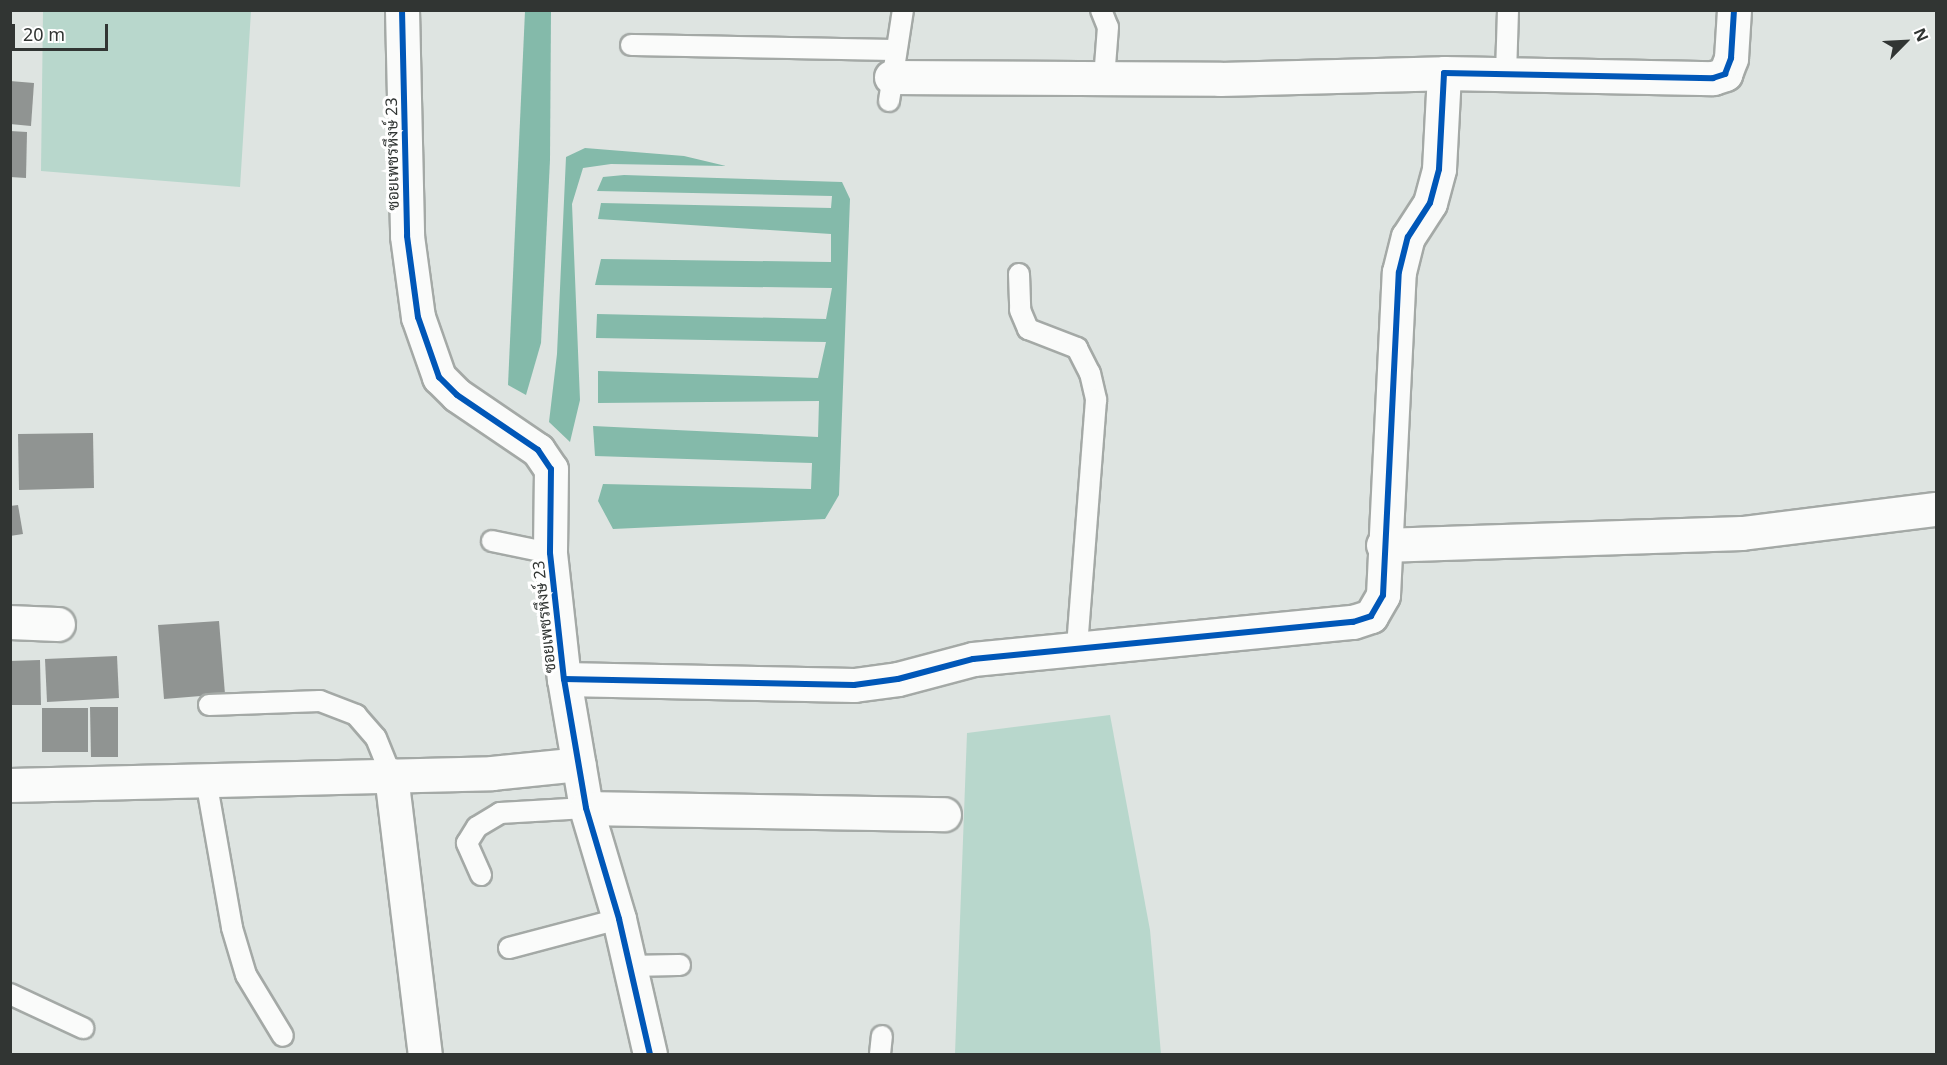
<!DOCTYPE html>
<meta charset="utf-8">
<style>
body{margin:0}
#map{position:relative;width:1947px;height:1065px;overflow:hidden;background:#dee4e1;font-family:"Noto Sans",Sarabun,sans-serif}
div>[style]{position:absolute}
.green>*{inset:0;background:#b8d7cc}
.water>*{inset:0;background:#84baaa}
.building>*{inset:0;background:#909492}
.roads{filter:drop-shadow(2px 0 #a4a9a6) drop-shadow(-2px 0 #a4a9a6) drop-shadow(0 2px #a4a9a6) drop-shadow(0 -2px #a4a9a6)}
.service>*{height:20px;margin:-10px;padding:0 10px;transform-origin:10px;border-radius:10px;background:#fafbfa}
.minor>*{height:33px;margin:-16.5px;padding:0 16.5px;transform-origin:16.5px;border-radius:16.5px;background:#fafbfa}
.cycleway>*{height:6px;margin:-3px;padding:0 3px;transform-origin:3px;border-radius:3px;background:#0057b8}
span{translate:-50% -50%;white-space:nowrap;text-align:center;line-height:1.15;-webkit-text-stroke:6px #fff;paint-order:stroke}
.street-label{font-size:16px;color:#313533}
.frame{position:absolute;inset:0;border:12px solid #313533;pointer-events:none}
.north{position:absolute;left:1875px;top:12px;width:60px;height:60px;-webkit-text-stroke:4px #fff;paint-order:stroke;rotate:66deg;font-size:16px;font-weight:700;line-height:24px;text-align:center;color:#313533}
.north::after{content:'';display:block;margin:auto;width:21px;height:27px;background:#313533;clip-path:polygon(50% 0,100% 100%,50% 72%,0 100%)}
.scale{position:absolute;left:12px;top:24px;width:96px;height:27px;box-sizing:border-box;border:3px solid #313533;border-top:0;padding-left:8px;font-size:18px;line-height:21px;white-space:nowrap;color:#313533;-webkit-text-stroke:4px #fff;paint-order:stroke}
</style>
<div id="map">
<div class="green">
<div style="clip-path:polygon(43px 11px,251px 11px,240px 187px,41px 171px)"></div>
<div style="clip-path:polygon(1110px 715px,1150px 930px,1161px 1054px,955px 1054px,967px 733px)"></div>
</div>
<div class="water">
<div style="clip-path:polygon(525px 11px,551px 11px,550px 160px,541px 343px,526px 395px,508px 385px)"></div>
<div style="clip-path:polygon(585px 148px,684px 156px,726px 166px,611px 164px,583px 168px,572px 204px,580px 400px,570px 442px,549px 422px,557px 354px,566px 157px)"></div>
<div style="clip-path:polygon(624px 175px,842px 182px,850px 199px,839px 495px,825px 519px,613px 529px,598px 501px,603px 484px,811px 489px,812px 463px,595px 456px,593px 426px,818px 437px,819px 401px,598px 403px,598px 371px,818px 378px,826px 342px,596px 338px,597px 314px,826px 319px,832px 288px,595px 285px,601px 259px,831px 262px,831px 234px,598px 219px,601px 203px,831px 208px,832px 196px,597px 191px,603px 177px)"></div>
</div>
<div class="building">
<div style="clip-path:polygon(10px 81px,34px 83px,31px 126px,10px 124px)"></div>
<div style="clip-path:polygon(10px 131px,27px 132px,26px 178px,10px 177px)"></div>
<div style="clip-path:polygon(93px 433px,94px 488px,19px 490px,18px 434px)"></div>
<div style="clip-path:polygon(18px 505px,23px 534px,10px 536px,10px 506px)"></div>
<div style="clip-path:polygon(219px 621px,225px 694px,164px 699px,158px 625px)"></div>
<div style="clip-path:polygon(117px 656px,119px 698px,47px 702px,45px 659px)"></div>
<div style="clip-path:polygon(40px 660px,41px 705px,10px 705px,10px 661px)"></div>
<div style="clip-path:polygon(90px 707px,118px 707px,118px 757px,91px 757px)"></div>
<div style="clip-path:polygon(42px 708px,88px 708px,88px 752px,42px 752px)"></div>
</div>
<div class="roads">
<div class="service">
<div style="left:1101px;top:10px;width:18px;rotate:68deg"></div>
<div style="left:1108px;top:27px;width:52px;rotate:94.4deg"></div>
<div style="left:631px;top:45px;width:265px;rotate:1.1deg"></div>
<div style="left:1506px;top:74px;width:64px;rotate:-88.2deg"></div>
<div style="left:889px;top:101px;width:92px;rotate:-81.3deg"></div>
<div style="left:1019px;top:274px;width:36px;rotate:88deg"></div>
<div style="left:1020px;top:310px;width:21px;rotate:67deg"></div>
<div style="left:1028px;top:329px;width:53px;rotate:21.2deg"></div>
<div style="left:1077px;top:348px;width:28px;rotate:63deg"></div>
<div style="left:1090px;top:373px;width:28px;rotate:77deg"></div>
<div style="left:1096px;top:400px;width:249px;rotate:94.4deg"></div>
<div style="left:492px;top:541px;width:59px;rotate:11.7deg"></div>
<div style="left:209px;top:705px;width:111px;rotate:-2.1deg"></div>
<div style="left:320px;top:701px;width:39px;rotate:21deg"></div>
<div style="left:356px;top:715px;width:30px;rotate:49deg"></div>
<div style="left:376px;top:738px;width:40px;rotate:68deg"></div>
<div style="left:206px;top:780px;width:150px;rotate:80deg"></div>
<div style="left:232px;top:928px;width:49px;rotate:73.4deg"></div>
<div style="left:246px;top:975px;width:71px;rotate:58.8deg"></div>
<div style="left:481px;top:875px;width:35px;rotate:-114deg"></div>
<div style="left:467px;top:843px;width:19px;rotate:-58deg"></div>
<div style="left:477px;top:827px;width:27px;rotate:-31deg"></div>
<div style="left:500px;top:813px;width:86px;rotate:-3.3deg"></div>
<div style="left:509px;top:948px;width:114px;rotate:-14.8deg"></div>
<div style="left:627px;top:966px;width:53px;rotate:-1.1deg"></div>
<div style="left:10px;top:994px;width:81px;rotate:25deg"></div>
<div style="left:880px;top:1054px;width:18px;rotate:-84deg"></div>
</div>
<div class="minor">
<div style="left:402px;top:10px;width:226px;rotate:88.7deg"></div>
<div style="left:407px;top:236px;width:82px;rotate:82.3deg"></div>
<div style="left:418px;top:317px;width:64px;rotate:70.7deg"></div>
<div style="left:439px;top:377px;width:25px;rotate:45deg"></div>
<div style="left:457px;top:395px;width:98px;rotate:34.2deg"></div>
<div style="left:538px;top:450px;width:23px;rotate:56deg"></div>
<div style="left:551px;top:469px;width:84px;rotate:90.7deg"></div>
<div style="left:550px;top:553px;width:127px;rotate:83.7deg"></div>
<div style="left:564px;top:679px;width:131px;rotate:80.3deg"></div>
<div style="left:586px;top:808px;width:116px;rotate:73.4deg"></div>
<div style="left:619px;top:919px;width:139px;rotate:77.1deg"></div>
<div style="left:891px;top:77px;width:329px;rotate:0.3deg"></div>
<div style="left:1220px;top:79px;width:224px;rotate:-1.5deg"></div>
<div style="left:1383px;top:545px;width:359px;rotate:-1.9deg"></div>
<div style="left:1742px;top:533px;width:195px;rotate:-7.1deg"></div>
<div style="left:10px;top:622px;width:48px;rotate:2.4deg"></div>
<div style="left:564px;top:679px;width:290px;rotate:1.2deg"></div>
<div style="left:854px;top:685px;width:44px;rotate:-7.8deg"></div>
<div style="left:898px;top:679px;width:78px;rotate:-14.9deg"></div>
<div style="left:973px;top:659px;width:382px;rotate:-5.6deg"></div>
<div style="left:1353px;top:622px;width:19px;rotate:-18deg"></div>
<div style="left:1371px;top:616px;width:24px;rotate:-60deg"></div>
<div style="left:1383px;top:595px;width:323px;rotate:-87.2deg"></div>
<div style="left:1399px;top:272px;width:36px;rotate:-76deg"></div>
<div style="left:1408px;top:237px;width:40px;rotate:-57.1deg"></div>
<div style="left:1430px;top:203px;width:35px;rotate:-75deg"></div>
<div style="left:1439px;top:169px;width:96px;rotate:-87deg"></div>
<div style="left:1444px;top:73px;width:269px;rotate:1.1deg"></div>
<div style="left:1713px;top:78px;width:13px;rotate:-18deg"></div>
<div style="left:1725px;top:74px;width:17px;rotate:-69deg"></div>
<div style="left:1731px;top:58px;width:48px;rotate:-86.4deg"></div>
<div style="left:391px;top:775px;width:281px;rotate:83.1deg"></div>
<div style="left:10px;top:785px;width:482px;rotate:-1.4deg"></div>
<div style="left:492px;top:773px;width:87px;rotate:-5.9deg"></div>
<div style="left:586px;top:808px;width:358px;rotate:1deg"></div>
</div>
</div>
<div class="cycleway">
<div style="left:402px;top:10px;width:226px;rotate:88.7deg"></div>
<div style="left:407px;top:236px;width:82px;rotate:82.3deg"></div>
<div style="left:418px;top:317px;width:64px;rotate:70.7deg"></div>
<div style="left:439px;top:377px;width:25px;rotate:45deg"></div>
<div style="left:457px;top:395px;width:98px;rotate:34.2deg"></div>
<div style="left:538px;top:450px;width:23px;rotate:56deg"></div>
<div style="left:551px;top:469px;width:84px;rotate:90.7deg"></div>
<div style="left:550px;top:553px;width:127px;rotate:83.7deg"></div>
<div style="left:564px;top:679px;width:131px;rotate:80.3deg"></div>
<div style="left:586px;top:808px;width:116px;rotate:73.4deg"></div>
<div style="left:619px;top:919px;width:139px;rotate:77.1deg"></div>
<div style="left:564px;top:679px;width:290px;rotate:1.2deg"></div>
<div style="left:854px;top:685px;width:44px;rotate:-7.8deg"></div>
<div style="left:898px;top:679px;width:78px;rotate:-14.9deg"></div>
<div style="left:973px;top:659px;width:382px;rotate:-5.6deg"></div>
<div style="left:1353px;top:622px;width:19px;rotate:-18deg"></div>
<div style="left:1371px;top:616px;width:24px;rotate:-60deg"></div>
<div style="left:1383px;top:595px;width:323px;rotate:-87.2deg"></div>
<div style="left:1399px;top:272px;width:36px;rotate:-76deg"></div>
<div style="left:1408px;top:237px;width:40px;rotate:-57.1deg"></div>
<div style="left:1430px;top:203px;width:35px;rotate:-75deg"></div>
<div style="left:1439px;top:169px;width:96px;rotate:-87deg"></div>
<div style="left:1444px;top:73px;width:269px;rotate:1.1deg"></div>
<div style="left:1713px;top:78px;width:13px;rotate:-18deg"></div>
<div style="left:1725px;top:74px;width:17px;rotate:-69deg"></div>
<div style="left:1731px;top:58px;width:48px;rotate:-86.4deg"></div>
</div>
<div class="street-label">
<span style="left:392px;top:154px;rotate:-91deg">ซอยเพชรหึงษ์ 23</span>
<span style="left:544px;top:617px;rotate:-96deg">ซอยเพชรหึงษ์ 23</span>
</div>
<div class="frame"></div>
<div class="north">N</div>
<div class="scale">20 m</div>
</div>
